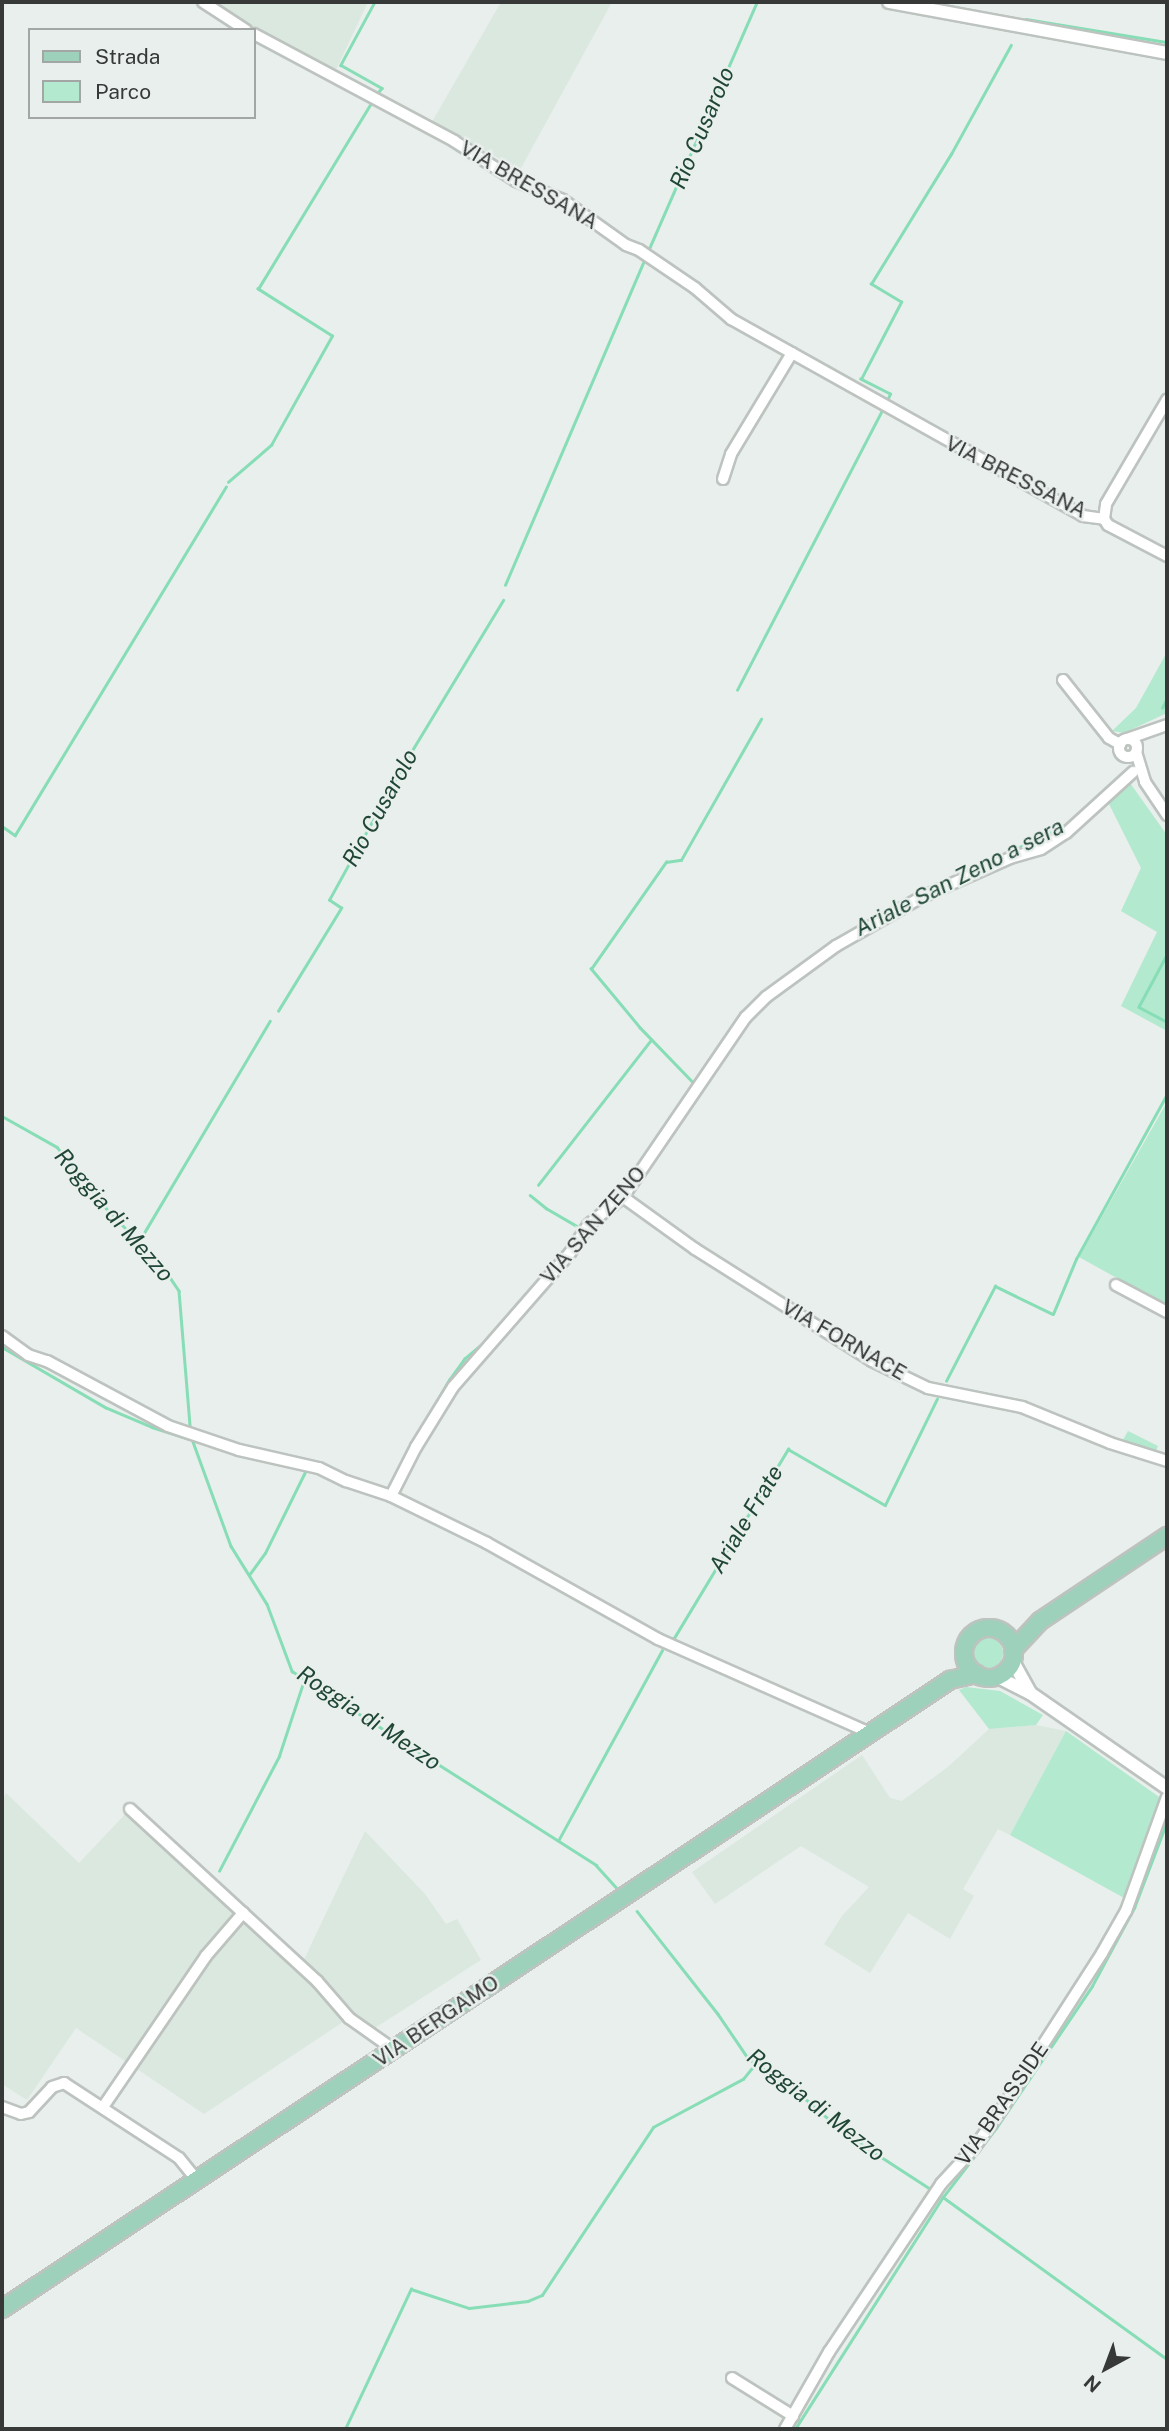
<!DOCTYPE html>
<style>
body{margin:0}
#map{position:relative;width:1169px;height:2431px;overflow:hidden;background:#e9efec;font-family:"Public Sans",sans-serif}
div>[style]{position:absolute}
.built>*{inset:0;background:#dae8e0}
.green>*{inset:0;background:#b2e9cf}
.round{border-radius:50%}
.stream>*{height:2.5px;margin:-1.25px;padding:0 1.25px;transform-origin:1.25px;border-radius:1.25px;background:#86ddb6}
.roads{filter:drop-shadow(2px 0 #bdc3bf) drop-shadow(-2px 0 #bdc3bf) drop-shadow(0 2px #bdc3bf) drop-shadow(0 -2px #bdc3bf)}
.minor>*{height:10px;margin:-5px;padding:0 5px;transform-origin:5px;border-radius:5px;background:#fff}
.minor>.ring{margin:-5px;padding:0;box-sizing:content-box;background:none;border:10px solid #fff;border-radius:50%}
.tertiary>*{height:12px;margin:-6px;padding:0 6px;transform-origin:6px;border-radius:6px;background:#fff}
.primary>*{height:16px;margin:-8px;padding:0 8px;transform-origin:8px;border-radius:8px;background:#9dd1bb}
.primary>.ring{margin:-8px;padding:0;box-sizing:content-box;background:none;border:16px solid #9dd1bb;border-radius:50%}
span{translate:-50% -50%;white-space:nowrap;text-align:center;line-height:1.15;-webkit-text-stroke:5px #e9efec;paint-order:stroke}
.street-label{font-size:21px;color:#373938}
.water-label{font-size:23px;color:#204736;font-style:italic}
.frame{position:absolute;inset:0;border:4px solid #373938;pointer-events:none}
.legend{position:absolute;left:28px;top:28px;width:228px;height:91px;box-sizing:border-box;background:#e9efec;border:2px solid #a2a6a4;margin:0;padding:9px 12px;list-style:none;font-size:21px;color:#373938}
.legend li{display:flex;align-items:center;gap:14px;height:35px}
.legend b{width:35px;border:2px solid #a2a6a4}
.north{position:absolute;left:1071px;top:2333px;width:70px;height:70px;-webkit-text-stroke:5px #e9efec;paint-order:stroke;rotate:221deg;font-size:19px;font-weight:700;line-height:28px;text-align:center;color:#373938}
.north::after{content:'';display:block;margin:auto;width:24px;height:32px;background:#373938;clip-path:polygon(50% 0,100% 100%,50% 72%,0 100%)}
</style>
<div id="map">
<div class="built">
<div style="clip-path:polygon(211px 2px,368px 2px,335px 72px,265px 37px)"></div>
<div style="clip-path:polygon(501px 2px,612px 2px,520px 170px,432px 122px)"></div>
<div style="clip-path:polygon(1036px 1725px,1066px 1731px,1010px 1835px,998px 1829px,963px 1889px,974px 1896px,950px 1939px,908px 1913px,870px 1973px,824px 1944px,842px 1916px,869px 1887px,801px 1846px,715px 1904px,692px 1872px,862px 1755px,890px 1798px,902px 1801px,949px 1766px,989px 1729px)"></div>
<div style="clip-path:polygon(6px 1793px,79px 1863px,130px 1809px,301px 1966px,365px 1831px,425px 1894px,446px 1924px,457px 1919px,481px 1960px,367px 2033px,349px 2018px,204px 2114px,76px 2028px,27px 2100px,2px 2084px,2px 1800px)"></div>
</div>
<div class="green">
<div style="clip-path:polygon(1167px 652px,1167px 713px,1124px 733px,1112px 731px,1136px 708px)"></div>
<div style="clip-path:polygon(1130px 783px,1167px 835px,1167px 1031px,1121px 1006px,1157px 932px,1121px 911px,1141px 868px,1107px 800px)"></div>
<div style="clip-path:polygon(1167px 1102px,1167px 1306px,1079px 1257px)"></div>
<div style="clip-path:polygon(1128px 1431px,1158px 1446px,1156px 1451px,1123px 1440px)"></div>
<div class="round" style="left:973px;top:1638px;width:30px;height:30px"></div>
<div style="clip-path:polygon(966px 1687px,1000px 1691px,1043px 1715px,1036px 1725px,989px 1729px,959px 1690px)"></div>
<div style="clip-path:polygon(1066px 1731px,1162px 1799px,1126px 1899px,1010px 1835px)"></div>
</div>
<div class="stream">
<div style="left:375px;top:2px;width:72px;rotate:118.4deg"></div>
<div style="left:341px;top:65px;width:47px;rotate:29.3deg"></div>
<div style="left:382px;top:88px;width:5px;rotate:127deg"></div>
<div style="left:1026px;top:19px;width:143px;rotate:9.3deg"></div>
<div style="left:648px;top:251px;width:272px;rotate:-66.4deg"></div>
<div style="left:886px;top:402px;width:9px;rotate:-63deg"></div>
<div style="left:890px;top:394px;width:33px;rotate:-153deg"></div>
<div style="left:861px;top:379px;width:87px;rotate:-62.5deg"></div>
<div style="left:901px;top:302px;width:35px;rotate:-149deg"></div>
<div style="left:871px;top:284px;width:153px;rotate:-58.4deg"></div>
<div style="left:951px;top:154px;width:124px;rotate:-61.2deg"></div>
<div style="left:228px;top:482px;width:57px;rotate:-40.7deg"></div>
<div style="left:271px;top:445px;width:125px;rotate:-60.8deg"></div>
<div style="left:332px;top:336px;width:88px;rotate:-147.6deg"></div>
<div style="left:258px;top:289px;width:218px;rotate:-58.7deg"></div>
<div style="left:505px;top:585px;width:350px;rotate:-66.8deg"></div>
<div style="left:737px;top:690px;width:318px;rotate:-62.6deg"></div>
<div style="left:1162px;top:708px;width:11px;rotate:-63deg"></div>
<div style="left:2px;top:826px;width:16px;rotate:35deg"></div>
<div style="left:15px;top:835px;width:407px;rotate:-58.8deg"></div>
<div style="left:999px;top:857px;width:80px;rotate:-25.9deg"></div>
<div style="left:837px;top:940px;width:78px;rotate:-30.2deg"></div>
<div style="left:1167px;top:955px;width:59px;rotate:118.3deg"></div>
<div style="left:1139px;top:1007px;width:32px;rotate:28deg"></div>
<div style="left:278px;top:1011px;width:121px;rotate:-58.5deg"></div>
<div style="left:341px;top:908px;width:14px;rotate:-146deg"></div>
<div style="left:329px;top:900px;width:152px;rotate:-61.2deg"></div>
<div style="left:402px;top:767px;width:195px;rotate:-58.8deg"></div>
<div style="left:696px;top:1082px;width:3px;rotate:135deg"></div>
<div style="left:694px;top:1084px;width:78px;rotate:-134deg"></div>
<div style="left:640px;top:1028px;width:77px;rotate:-129.7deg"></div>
<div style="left:591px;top:969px;width:131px;rotate:-55deg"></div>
<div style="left:666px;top:862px;width:15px;rotate:-8deg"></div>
<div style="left:681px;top:860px;width:162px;rotate:-60.4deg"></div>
<div style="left:2px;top:1116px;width:63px;rotate:29.4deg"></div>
<div style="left:57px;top:1147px;width:78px;rotate:51.2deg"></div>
<div style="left:106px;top:1208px;width:82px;rotate:46deg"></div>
<div style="left:163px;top:1267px;width:29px;rotate:56deg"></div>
<div style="left:179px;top:1291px;width:135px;rotate:85.3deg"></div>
<div style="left:538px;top:1185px;width:184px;rotate:-52.1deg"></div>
<div style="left:530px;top:1195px;width:21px;rotate:39deg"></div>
<div style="left:546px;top:1208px;width:42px;rotate:30.3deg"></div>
<div style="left:138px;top:1243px;width:258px;rotate:-59.3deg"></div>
<div style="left:2px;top:1347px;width:121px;rotate:30.2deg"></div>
<div style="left:107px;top:1408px;width:49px;rotate:22.9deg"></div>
<div style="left:152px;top:1427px;width:39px;rotate:18deg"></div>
<div style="left:946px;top:1381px;width:107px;rotate:-62.7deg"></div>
<div style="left:995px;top:1286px;width:64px;rotate:25.8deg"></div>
<div style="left:1053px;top:1314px;width:60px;rotate:-67.3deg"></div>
<div style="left:1076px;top:1259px;width:188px;rotate:-61.1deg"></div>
<div style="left:192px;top:1439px;width:114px;rotate:70deg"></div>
<div style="left:231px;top:1546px;width:68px;rotate:58.2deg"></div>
<div style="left:267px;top:1604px;width:72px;rotate:69.5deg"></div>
<div style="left:292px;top:1671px;width:361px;rotate:32.5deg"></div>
<div style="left:596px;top:1865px;width:31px;rotate:48deg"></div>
<div style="left:412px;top:1444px;width:74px;rotate:-60deg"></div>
<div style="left:449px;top:1380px;width:26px;rotate:-54deg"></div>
<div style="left:464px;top:1359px;width:33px;rotate:-40deg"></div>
<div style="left:249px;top:1575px;width:27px;rotate:-54deg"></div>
<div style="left:265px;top:1553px;width:93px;rotate:-63.7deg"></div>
<div style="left:669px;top:1638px;width:5px"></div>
<div style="left:674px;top:1638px;width:221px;rotate:-58.9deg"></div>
<div style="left:788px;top:1449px;width:112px;rotate:30deg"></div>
<div style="left:885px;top:1505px;width:118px;rotate:-63.9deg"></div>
<div style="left:558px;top:1841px;width:217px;rotate:-61.4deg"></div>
<div style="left:219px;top:1871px;width:130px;rotate:-62.4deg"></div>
<div style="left:279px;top:1756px;width:80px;rotate:-71.8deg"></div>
<div style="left:637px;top:1911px;width:131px;rotate:51.8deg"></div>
<div style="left:718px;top:2014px;width:53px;rotate:55.7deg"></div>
<div style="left:748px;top:2058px;width:74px;rotate:35.6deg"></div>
<div style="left:808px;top:2101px;width:50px;rotate:41deg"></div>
<div style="left:846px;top:2134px;width:99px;rotate:33deg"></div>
<div style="left:943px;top:2197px;width:276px;rotate:35.9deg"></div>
<div style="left:345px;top:2429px;width:155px;rotate:-64.8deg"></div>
<div style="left:411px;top:2289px;width:61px;rotate:18.1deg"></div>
<div style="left:469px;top:2308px;width:59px;rotate:-6.8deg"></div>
<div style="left:528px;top:2301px;width:15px;rotate:-23deg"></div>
<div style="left:542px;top:2295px;width:201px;rotate:-56.5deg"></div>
<div style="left:653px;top:2127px;width:102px;rotate:-28.1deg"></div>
<div style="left:743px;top:2079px;width:21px;rotate:-51deg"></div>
<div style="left:795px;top:2429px;width:275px;rotate:-57.5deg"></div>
<div style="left:943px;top:2197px;width:87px;rotate:-52.5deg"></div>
<div style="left:996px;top:2128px;width:171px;rotate:-55.9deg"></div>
<div style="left:1092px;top:1986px;width:89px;rotate:-61.7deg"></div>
<div style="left:1134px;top:1908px;width:93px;rotate:-69.2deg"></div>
</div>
<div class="roads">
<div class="minor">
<div style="left:203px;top:2px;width:51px;rotate:33.1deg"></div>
<div style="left:254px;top:34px;width:227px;rotate:28.1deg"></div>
<div style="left:454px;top:141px;width:74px;rotate:32.8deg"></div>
<div style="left:516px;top:181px;width:51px;rotate:22deg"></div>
<div style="left:563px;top:200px;width:77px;rotate:35.5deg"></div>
<div style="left:626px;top:245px;width:14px;rotate:21deg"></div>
<div style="left:639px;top:250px;width:68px;rotate:34.2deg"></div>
<div style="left:695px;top:288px;width:48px;rotate:40.7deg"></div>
<div style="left:731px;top:319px;width:403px;rotate:29.2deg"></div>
<div style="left:1083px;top:516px;width:21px;rotate:8deg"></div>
<div style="left:1104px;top:519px;width:7px;rotate:56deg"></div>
<div style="left:1108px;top:525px;width:67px;rotate:27.7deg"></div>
<div style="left:723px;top:479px;width:26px;rotate:-72deg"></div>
<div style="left:731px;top:454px;width:118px;rotate:-58.9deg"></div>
<div style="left:1104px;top:519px;width:15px;rotate:-82deg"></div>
<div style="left:1106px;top:504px;width:121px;rotate:-59.6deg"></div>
<div style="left:1063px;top:680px;width:74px;rotate:51.6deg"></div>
<div style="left:1109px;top:738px;width:13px;rotate:29deg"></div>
<div class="ring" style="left:1119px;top:739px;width:8px;height:8px"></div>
<div style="left:1127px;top:739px;width:42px;rotate:-19.3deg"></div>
<div style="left:1136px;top:752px;width:31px;rotate:73deg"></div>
<div style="left:1145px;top:782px;width:40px;rotate:56deg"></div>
<div style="left:623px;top:1197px;width:89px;rotate:35.8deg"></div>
<div style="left:695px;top:1249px;width:209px;rotate:32.3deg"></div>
<div style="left:872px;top:1361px;width:62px;rotate:25.7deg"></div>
<div style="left:928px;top:1388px;width:96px;rotate:11.4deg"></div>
<div style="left:1022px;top:1407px;width:95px;rotate:22.2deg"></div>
<div style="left:1110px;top:1443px;width:60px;rotate:17.5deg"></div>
<div style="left:1116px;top:1285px;width:58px;rotate:27.9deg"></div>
<div style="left:2px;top:1336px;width:32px;rotate:36deg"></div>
<div style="left:28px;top:1355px;width:20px;rotate:18deg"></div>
<div style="left:47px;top:1361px;width:137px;rotate:28.2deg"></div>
<div style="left:168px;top:1426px;width:75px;rotate:18.7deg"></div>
<div style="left:239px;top:1450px;width:82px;rotate:12.7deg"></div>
<div style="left:319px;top:1468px;width:30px;rotate:26deg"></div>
<div style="left:346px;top:1481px;width:47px;rotate:18.4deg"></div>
<div style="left:391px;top:1496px;width:55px;rotate:-63deg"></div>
<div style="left:416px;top:1447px;width:70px;rotate:-58.3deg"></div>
<div style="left:453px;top:1387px;width:178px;rotate:-48.9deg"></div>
<div style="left:570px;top:1253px;width:33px;rotate:-57deg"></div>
<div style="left:588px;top:1225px;width:45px;rotate:-38.7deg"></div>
<div style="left:623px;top:1197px;width:218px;rotate:-55.7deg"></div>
<div style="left:746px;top:1017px;width:28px;rotate:-45deg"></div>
<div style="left:766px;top:997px;width:87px;rotate:-36.1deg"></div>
<div style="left:836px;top:946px;width:99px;rotate:-29.7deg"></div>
<div style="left:922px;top:897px;width:96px;rotate:-23.9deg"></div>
<div style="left:1010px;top:858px;width:32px;rotate:-16deg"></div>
<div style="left:1041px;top:849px;width:30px;rotate:-33deg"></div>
<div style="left:1066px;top:833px;width:91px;rotate:-42.3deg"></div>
<div style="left:391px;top:1496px;width:107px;rotate:26.1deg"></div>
<div style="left:487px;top:1543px;width:196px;rotate:29.3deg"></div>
<div style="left:658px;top:1639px;width:232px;rotate:23.9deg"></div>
<div style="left:130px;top:1809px;width:254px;rotate:42.6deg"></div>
<div style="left:317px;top:1981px;width:49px;rotate:49.1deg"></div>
<div style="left:349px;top:2018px;width:54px;rotate:35.2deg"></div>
<div style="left:2px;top:2107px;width:20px;rotate:20deg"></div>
<div style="left:21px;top:2114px;width:8px;rotate:-14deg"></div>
<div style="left:29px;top:2112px;width:34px;rotate:-47deg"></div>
<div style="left:52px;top:2087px;width:13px;rotate:-18deg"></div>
<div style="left:64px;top:2083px;width:137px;rotate:33.1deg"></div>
<div style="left:179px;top:2158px;width:28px;rotate:51deg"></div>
<div style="left:103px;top:2107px;width:183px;rotate:-55.7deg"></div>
<div style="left:206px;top:1956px;width:57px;rotate:-49.3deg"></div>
<div style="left:732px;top:2378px;width:72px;rotate:31.9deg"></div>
<div style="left:785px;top:2429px;width:89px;rotate:-60.3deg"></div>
<div style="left:829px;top:2352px;width:202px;rotate:-56.3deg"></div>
<div style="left:941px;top:2184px;width:49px;rotate:-47.5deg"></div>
<div style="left:974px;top:2148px;width:47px;rotate:-54.6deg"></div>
<div style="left:1001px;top:2110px;width:187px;rotate:-57.2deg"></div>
<div style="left:1102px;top:1953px;width:48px;rotate:-60.3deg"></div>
<div style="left:1126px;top:1911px;width:121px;rotate:-70.2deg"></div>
</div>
<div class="tertiary">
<div style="left:889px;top:2px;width:283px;rotate:10.4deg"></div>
<div style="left:1012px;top:1660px;width:38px;rotate:61deg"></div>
<div style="left:996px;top:1676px;width:38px;rotate:27deg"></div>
<div style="left:1030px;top:1693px;width:167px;rotate:34.7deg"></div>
</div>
<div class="primary">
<div class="ring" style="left:964px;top:1628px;width:34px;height:34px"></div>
<div style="left:1013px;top:1650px;width:40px;rotate:-47deg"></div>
<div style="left:1040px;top:1621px;width:153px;rotate:-33.8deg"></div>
<div style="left:2px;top:2309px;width:1138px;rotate:-33.56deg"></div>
<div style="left:950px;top:1680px;width:27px;rotate:-13deg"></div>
</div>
</div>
<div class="street-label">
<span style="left:529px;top:185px;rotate:30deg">VIA BRESSANA</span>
<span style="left:1016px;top:477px;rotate:27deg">VIA BRESSANA</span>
<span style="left:593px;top:1225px;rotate:-49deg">VIA SAN ZENO</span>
<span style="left:844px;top:1340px;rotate:30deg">VIA FORNACE</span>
<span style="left:436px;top:2021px;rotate:-34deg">VIA BERGAMO</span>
<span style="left:1002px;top:2104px;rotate:-55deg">VIA BRASSIDE</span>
</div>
<div class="water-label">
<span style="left:702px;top:128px;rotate:-67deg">Rio Cusarolo</span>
<span style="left:380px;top:808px;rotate:-61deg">Rio Cusarolo</span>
<span style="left:959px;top:877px;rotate:-27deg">Ariale San Zeno a sera</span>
<span style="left:114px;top:1215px;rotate:49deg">Roggia di Mezzo</span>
<span style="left:746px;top:1519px;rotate:-59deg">Ariale Frate</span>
<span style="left:369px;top:1718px;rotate:34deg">Roggia di Mezzo</span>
<span style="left:816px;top:2105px;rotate:38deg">Roggia di Mezzo</span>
</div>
<div class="frame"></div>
<ul class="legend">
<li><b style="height:9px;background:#9dd1bb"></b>Strada</li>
<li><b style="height:19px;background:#b2e9cf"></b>Parco</li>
</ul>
<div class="north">N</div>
</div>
